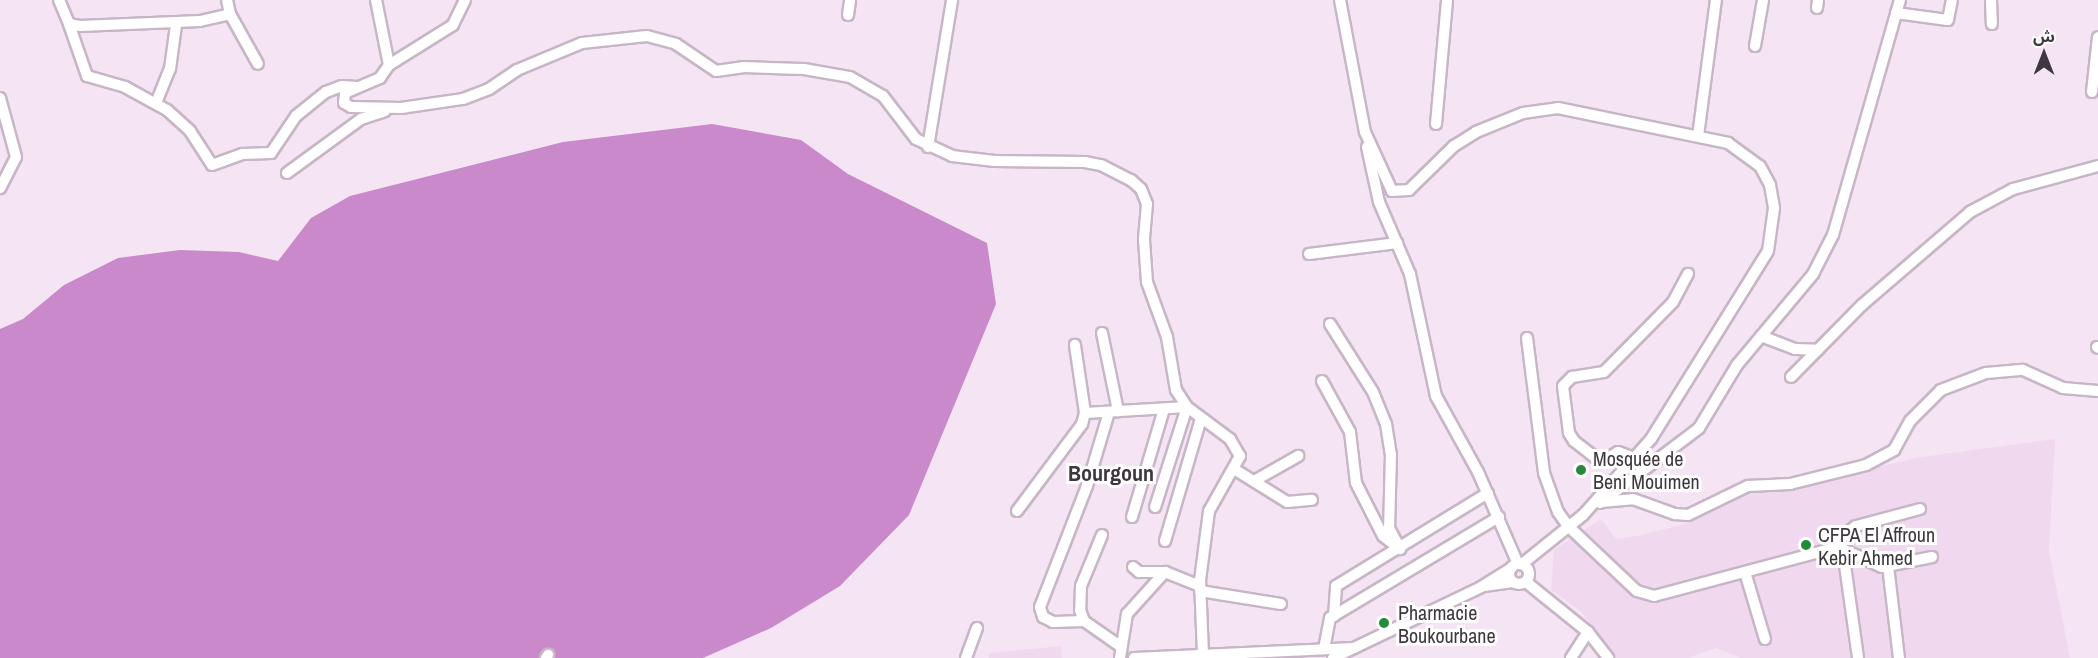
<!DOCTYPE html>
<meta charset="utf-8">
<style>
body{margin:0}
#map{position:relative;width:2098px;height:658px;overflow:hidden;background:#f5e4f4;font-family:"Archivo Narrow","Noto Sans Arabic",sans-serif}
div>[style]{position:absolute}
.built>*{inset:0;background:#f0d9ef}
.forest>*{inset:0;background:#ca89ca}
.roads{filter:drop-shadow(2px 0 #c7b6c6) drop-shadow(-2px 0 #c7b6c6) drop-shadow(0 2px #c7b6c6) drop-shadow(0 -2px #c7b6c6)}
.minor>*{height:10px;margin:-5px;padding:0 5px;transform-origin:5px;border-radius:5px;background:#fff}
.minor>.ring{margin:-5px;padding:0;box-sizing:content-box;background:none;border:10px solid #fff;border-radius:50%}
.dots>*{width:16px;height:16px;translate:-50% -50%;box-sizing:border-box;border:3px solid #fff;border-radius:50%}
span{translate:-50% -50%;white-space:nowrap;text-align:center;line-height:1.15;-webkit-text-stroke:6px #fff;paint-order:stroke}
.poi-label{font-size:20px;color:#3e383e}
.left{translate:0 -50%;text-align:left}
.quarter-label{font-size:22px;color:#3e383e;font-weight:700}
.north{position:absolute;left:2014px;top:24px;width:60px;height:60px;-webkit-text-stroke:4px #fff;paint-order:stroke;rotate:0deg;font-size:16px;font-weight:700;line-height:24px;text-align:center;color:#3e383e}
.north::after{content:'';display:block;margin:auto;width:21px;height:27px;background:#3e383e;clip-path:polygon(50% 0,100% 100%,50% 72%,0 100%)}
</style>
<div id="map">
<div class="built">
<div style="clip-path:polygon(2055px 439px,2049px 551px,2070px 658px,1741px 658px,1716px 648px,1687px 658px,1615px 658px,1582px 612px,1551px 590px,1554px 550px,1601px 519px,1616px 539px,1637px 536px,1681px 525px,1721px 507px,1723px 501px,1763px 486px,1776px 492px,1915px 458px)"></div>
<div style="clip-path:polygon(1061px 646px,1062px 658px,989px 658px,989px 653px)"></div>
</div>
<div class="forest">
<div style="clip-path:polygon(712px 124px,801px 140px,848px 174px,987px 243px,996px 304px,909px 515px,840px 586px,771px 628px,703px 658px,0 658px,0 329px,23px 319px,64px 285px,118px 258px,180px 250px,239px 252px,278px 261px,311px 218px,350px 196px,563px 142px)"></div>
</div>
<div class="roads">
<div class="minor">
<div style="left:59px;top:0;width:26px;rotate:67deg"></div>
<div style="left:69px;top:24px;width:11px;rotate:10deg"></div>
<div style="left:80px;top:26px;width:120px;rotate:-2.4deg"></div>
<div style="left:200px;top:21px;width:31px;rotate:-13deg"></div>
<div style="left:230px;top:14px;width:14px;rotate:-102deg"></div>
<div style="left:376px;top:0;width:66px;rotate:78.7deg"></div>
<div style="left:465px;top:0;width:28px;rotate:116deg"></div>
<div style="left:453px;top:25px;width:75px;rotate:148deg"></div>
<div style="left:389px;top:65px;width:16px;rotate:125deg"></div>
<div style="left:380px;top:78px;width:38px;rotate:157deg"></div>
<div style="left:345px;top:93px;width:10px;rotate:96deg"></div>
<div style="left:344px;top:103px;width:8px;rotate:30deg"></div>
<div style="left:351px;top:107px;width:50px;rotate:1.1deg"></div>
<div style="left:401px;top:108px;width:63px;rotate:-8.3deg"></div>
<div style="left:463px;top:99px;width:28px;rotate:-21deg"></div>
<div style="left:489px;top:89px;width:34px;rotate:-34deg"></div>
<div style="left:517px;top:70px;width:70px;rotate:-22.6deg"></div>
<div style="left:582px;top:43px;width:65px;rotate:-6.1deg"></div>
<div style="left:647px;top:36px;width:30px;rotate:15deg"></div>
<div style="left:676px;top:44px;width:48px;rotate:34deg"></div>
<div style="left:716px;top:71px;width:27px;rotate:-8deg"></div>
<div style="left:743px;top:67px;width:61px;rotate:1.9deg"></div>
<div style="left:804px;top:69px;width:47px;rotate:9.9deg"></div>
<div style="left:850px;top:77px;width:38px;rotate:30deg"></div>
<div style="left:883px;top:96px;width:54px;rotate:52.5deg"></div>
<div style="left:916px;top:139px;width:40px;rotate:25deg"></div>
<div style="left:952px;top:156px;width:43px;rotate:6.6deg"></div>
<div style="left:995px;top:161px;width:90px;rotate:0.6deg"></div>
<div style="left:1085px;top:162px;width:16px;rotate:11deg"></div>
<div style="left:1101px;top:165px;width:34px;rotate:27deg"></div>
<div style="left:1131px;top:180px;width:13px;rotate:42deg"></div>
<div style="left:1141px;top:189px;width:16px;rotate:68deg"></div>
<div style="left:1147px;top:204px;width:36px;rotate:95deg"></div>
<div style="left:1144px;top:240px;width:42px;rotate:85.9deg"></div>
<div style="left:1147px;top:282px;width:59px;rotate:70deg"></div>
<div style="left:1167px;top:337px;width:54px;rotate:80.4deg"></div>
<div style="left:1176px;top:390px;width:20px;rotate:57deg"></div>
<div style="left:1187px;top:407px;width:54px;rotate:36.7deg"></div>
<div style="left:1230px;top:439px;width:20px;rotate:60deg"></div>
<div style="left:1240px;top:456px;width:63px;rotate:119.4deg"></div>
<div style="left:1209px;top:511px;width:70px;rotate:97.4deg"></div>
<div style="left:1200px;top:580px;width:76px;rotate:87.7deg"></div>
<div style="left:1340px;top:0;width:134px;rotate:79.3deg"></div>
<div style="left:1365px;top:132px;width:65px;rotate:65.4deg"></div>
<div style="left:1392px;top:191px;width:17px;rotate:-3deg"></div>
<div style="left:1409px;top:190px;width:63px;rotate:-44.4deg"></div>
<div style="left:1454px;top:146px;width:26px;rotate:-32deg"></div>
<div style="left:1476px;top:132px;width:51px;rotate:-22deg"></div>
<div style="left:1523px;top:113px;width:35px;rotate:-8deg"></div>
<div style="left:1558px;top:108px;width:174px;rotate:11.6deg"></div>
<div style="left:1728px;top:143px;width:39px;rotate:36deg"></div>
<div style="left:1760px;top:166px;width:21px;rotate:62deg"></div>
<div style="left:1770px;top:185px;width:23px;rotate:80deg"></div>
<div style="left:1774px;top:208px;width:43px;rotate:97.9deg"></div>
<div style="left:1768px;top:251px;width:221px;rotate:121.9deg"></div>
<div style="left:1651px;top:439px;width:102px;rotate:131.8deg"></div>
<div style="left:1583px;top:515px;width:78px;rotate:141.2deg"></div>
<div style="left:1991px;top:0;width:24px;rotate:88deg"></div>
<div style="left:1817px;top:8px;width:8px;rotate:-83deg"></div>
<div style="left:1896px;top:13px;width:52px;rotate:7.7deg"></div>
<div style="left:1948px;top:20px;width:20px;rotate:-79deg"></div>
<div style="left:230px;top:14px;width:57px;rotate:60.8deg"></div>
<div style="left:848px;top:15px;width:15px;rotate:-82deg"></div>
<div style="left:69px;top:24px;width:55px;rotate:70.9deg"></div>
<div style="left:87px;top:76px;width:40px;rotate:16deg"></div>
<div style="left:125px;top:87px;width:48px;rotate:28.7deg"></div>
<div style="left:167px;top:110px;width:31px;rotate:42deg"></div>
<div style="left:190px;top:131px;width:40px;rotate:57.1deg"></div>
<div style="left:212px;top:165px;width:33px;rotate:-20deg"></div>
<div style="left:243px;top:154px;width:28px;rotate:-2deg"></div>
<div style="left:271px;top:153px;width:45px;rotate:-56deg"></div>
<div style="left:296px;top:116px;width:38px;rotate:-39deg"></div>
<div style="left:326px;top:92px;width:17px;rotate:-21deg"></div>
<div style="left:342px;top:86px;width:15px;rotate:4deg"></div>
<div style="left:1755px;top:46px;width:47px;rotate:-80.1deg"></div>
<div style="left:2092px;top:92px;width:55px;rotate:-83.8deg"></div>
<div style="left:0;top:98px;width:61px;rotate:74.8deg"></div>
<div style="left:16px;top:157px;width:35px;rotate:117deg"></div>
<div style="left:156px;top:103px;width:37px;rotate:-68deg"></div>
<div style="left:170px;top:69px;width:44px;rotate:-82.2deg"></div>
<div style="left:1436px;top:124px;width:124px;rotate:-84.9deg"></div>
<div style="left:1698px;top:136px;width:137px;rotate:-82.5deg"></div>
<div style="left:928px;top:147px;width:149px;rotate:-80.7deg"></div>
<div style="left:1367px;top:147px;width:56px;rotate:77.7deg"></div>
<div style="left:1379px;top:202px;width:78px;rotate:66.7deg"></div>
<div style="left:1410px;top:274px;width:125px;rotate:78deg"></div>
<div style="left:1436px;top:396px;width:87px;rotate:61.1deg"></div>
<div style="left:1478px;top:472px;width:100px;rotate:66.5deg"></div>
<div style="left:287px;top:173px;width:92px;rotate:-36.1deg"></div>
<div style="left:361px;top:119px;width:25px;rotate:-18deg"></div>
<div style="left:1309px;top:254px;width:89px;rotate:-7.1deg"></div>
<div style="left:1330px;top:324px;width:80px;rotate:57.7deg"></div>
<div style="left:1373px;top:392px;width:35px;rotate:68deg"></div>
<div style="left:1386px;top:424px;width:30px;rotate:81deg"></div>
<div style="left:1391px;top:454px;width:74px;rotate:91.5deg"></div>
<div style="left:1389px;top:528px;width:24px;rotate:62deg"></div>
<div style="left:1102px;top:333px;width:80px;rotate:78.4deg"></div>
<div style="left:1761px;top:336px;width:36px;rotate:21deg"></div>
<div style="left:1795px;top:349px;width:23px;rotate:2deg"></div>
<div style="left:1527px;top:338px;width:136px;rotate:82.8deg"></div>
<div style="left:1544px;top:473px;width:41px;rotate:70.3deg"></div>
<div style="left:1558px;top:512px;width:19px;rotate:54deg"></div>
<div style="left:1569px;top:527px;width:93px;rotate:43.3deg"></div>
<div style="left:1637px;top:591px;width:18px;rotate:16deg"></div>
<div style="left:1654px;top:596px;width:190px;rotate:-14.9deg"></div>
<div style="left:2097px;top:347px;width:1px;rotate:45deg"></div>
<div style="left:1791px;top:377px;width:101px;rotate:-45.4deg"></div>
<div style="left:1862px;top:305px;width:143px;rotate:-40.7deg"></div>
<div style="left:1970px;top:212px;width:49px;rotate:-28.1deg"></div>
<div style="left:2013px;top:189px;width:88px;rotate:-15.1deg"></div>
<div style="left:1322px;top:381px;width:58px;rotate:61.2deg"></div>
<div style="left:1350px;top:432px;width:51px;rotate:83.3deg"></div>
<div style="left:1356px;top:483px;width:59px;rotate:63deg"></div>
<div style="left:1383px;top:536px;width:15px;rotate:37deg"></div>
<div style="left:1085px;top:413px;width:102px;rotate:-3.4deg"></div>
<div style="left:1187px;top:407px;width:105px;rotate:107.7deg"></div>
<div style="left:1634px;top:458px;width:17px;rotate:-159deg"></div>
<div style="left:1618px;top:452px;width:20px;rotate:150deg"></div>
<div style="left:1601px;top:462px;width:34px;rotate:-142deg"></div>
<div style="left:1574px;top:441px;width:9px;rotate:-122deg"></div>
<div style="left:1569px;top:433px;width:47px;rotate:-97.3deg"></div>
<div style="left:1563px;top:386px;width:13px;rotate:-45deg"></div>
<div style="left:1572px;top:377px;width:32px;rotate:-9deg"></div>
<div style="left:1604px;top:372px;width:98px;rotate:-45.4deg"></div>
<div style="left:1673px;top:302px;width:32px;rotate:-62deg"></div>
<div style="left:1234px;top:469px;width:62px;rotate:31.9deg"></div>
<div style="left:1287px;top:502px;width:25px;rotate:-5deg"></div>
<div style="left:1254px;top:481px;width:51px;rotate:-29.6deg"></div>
<div style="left:1601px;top:502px;width:32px;rotate:-5deg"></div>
<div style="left:1633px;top:499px;width:45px;rotate:19.7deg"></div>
<div style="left:1675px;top:514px;width:13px;rotate:4deg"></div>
<div style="left:1688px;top:515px;width:67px;rotate:-25.8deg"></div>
<div style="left:1748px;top:486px;width:42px;rotate:-2.7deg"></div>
<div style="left:1790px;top:484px;width:78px;rotate:-14deg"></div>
<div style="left:1866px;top:465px;width:32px;rotate:-28deg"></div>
<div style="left:1894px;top:450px;width:33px;rotate:-61deg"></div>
<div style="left:1910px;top:421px;width:44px;rotate:-45deg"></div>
<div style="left:1941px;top:390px;width:48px;rotate:-20.7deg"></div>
<div style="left:1986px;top:373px;width:37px;rotate:-5deg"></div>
<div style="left:2023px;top:370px;width:44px;rotate:24.2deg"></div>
<div style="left:2063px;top:388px;width:35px;rotate:5deg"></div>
<div style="left:1600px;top:503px;width:124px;rotate:-37.1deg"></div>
<div style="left:1699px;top:428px;width:74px;rotate:-58.9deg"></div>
<div style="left:1737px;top:365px;width:119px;rotate:-50.1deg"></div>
<div style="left:1813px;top:274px;width:44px;rotate:-62.9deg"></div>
<div style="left:1833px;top:235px;width:244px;rotate:-74.1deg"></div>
<div style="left:1920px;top:509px;width:66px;rotate:165.1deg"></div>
<div style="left:1856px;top:526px;width:21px;rotate:141deg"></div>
<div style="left:1840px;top:539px;width:8px;rotate:104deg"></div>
<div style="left:1838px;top:547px;width:48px;rotate:24.4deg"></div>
<div style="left:1882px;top:567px;width:51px;rotate:-11.3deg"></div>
<div style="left:1017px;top:511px;width:109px;rotate:-53.2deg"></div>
<div style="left:1082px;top:424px;width:11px;rotate:-75deg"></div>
<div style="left:1085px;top:413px;width:69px;rotate:-98.4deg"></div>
<div style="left:1132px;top:517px;width:113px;rotate:-73.5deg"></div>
<div style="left:1102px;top:535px;width:55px;rotate:112.4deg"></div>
<div style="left:1081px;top:586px;width:24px;rotate:92deg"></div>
<div style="left:1080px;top:610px;width:12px;rotate:70deg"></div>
<div style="left:1084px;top:621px;width:44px;rotate:34.8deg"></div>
<div style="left:1165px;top:541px;width:127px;rotate:-73.6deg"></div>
<div style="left:1843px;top:551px;width:108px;rotate:82deg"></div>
<div class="ring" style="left:1509px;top:564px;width:10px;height:10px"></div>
<div style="left:1888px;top:566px;width:93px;rotate:83.2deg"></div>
<div style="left:1133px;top:567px;width:8px;rotate:40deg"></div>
<div style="left:1139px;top:572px;width:26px"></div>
<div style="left:1165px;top:572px;width:38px;rotate:22deg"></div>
<div style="left:1745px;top:572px;width:70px;rotate:73.4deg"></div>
<div style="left:1526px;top:582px;width:80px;rotate:38.9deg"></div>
<div style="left:1588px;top:632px;width:33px;rotate:52deg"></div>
<div style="left:1484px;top:586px;width:29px;rotate:-8deg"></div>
<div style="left:1200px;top:591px;width:82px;rotate:9.1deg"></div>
<div style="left:1334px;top:616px;width:30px;rotate:-86deg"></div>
<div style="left:1336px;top:586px;width:178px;rotate:-31.5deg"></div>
<div style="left:1084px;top:621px;width:31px;rotate:178deg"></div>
<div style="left:1053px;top:622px;width:11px;rotate:-153deg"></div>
<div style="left:1043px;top:617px;width:10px;rotate:-107deg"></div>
<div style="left:1040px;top:607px;width:130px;rotate:-68.8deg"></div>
<div style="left:1087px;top:486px;width:77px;rotate:-73.4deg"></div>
<div style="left:1324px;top:649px;width:32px;rotate:-79deg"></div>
<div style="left:1330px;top:618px;width:197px;rotate:-30.9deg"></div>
<div style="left:546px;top:658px;width:4px;rotate:-56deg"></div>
<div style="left:966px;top:658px;width:32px;rotate:-70deg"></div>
<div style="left:1120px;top:658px;width:45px;rotate:-81deg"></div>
<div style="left:1127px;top:614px;width:57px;rotate:-47.9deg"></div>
<div style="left:1134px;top:658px;width:220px;rotate:-2.6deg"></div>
<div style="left:1333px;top:658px;width:164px;rotate:-25.6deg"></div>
<div style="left:1481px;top:587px;width:36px;rotate:-32deg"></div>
<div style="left:1571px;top:658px;width:31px;rotate:-57deg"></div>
</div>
</div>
<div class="dots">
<div style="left:1581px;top:470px;background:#27893c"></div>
<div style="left:1806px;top:545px;background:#27893c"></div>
<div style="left:1384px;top:623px;background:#27893c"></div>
</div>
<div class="poi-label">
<span class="left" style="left:1593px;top:470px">Mosquée de<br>Beni Mouimen</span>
<span class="left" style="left:1818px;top:546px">CFPA El Affroun<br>Kebir Ahmed</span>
<span class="left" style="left:1398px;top:624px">Pharmacie<br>Boukourbane</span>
</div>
<div class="quarter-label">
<span style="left:1111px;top:474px">Bourgoun</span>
</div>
<div class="north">ش</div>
</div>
